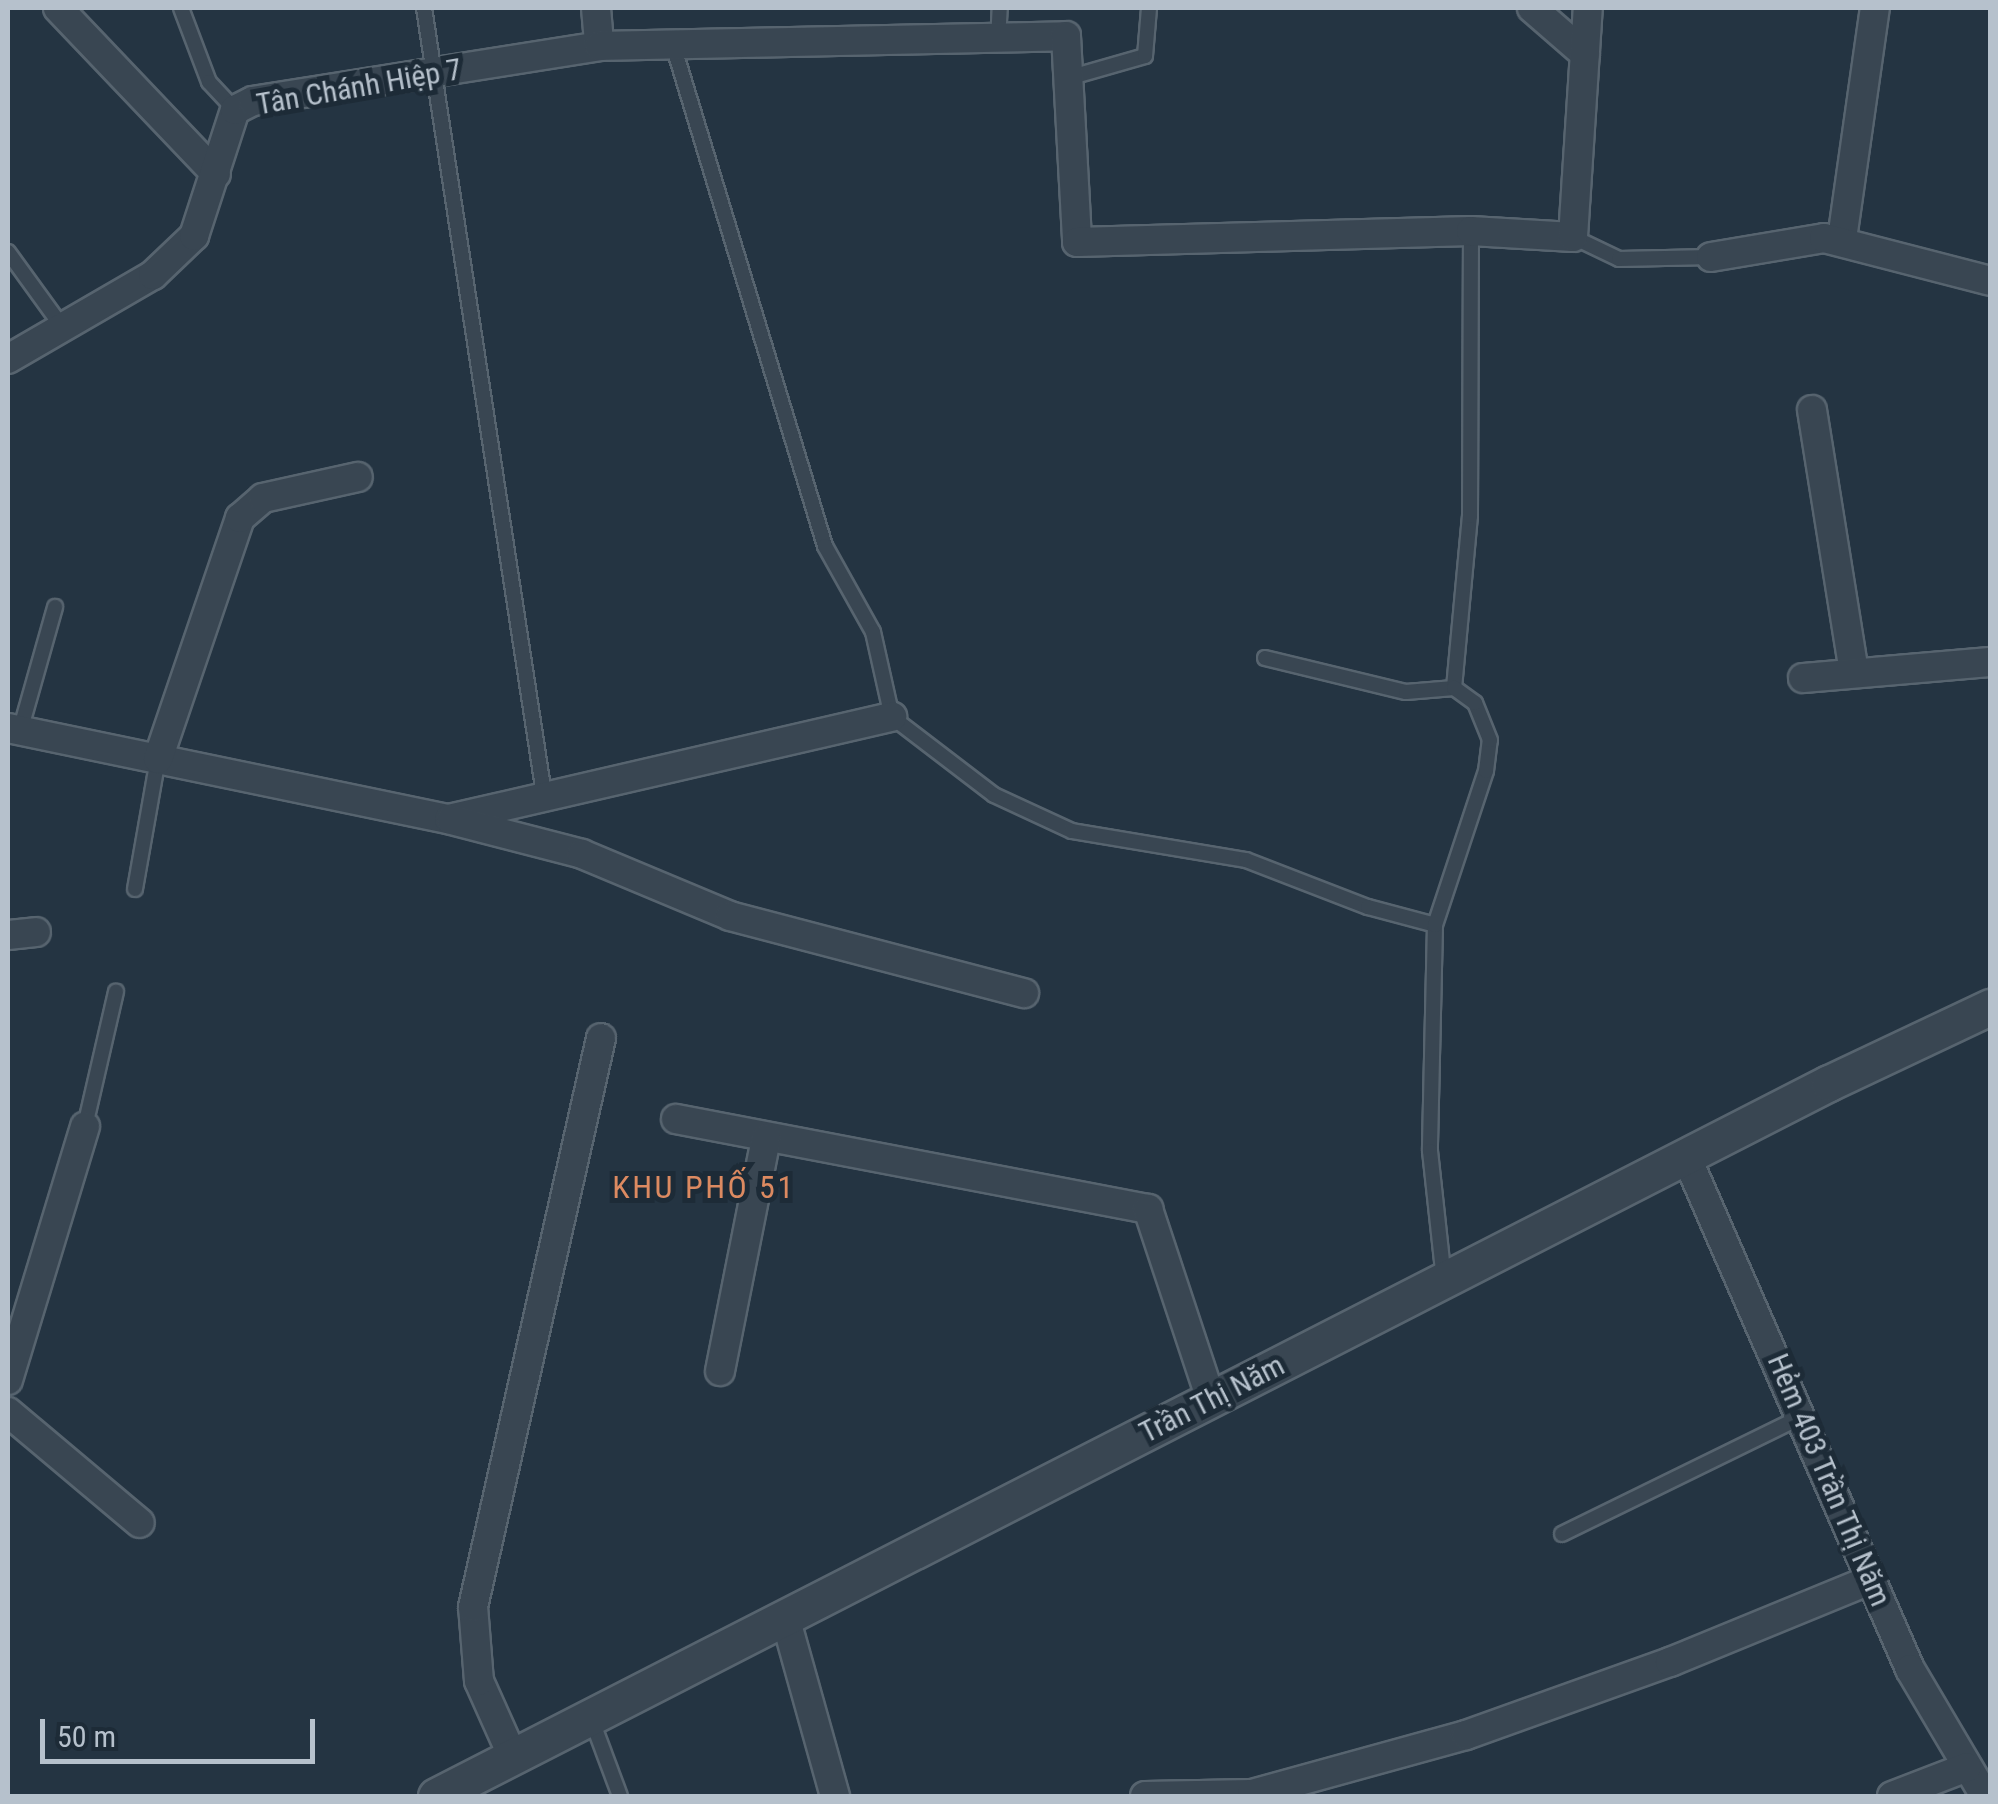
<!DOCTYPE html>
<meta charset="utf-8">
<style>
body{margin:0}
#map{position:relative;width:1998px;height:1804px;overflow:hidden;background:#243442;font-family:"Roboto Condensed",sans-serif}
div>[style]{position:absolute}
.roads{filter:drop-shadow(2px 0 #57646f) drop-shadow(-2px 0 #57646f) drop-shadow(0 2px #57646f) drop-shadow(0 -2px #57646f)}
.service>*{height:14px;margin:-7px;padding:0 7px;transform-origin:7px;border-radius:7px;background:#394652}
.minor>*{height:28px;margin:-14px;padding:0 14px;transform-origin:14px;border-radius:14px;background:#394652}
.tertiary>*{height:35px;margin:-17.5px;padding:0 17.5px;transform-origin:17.5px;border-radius:17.5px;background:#394652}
span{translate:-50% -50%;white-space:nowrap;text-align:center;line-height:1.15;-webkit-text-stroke:10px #1d2b37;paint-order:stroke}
.street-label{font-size:30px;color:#b6c1cc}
.neighbourhood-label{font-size:32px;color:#dc8a61;letter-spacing:2.5px}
.frame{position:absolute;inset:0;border:10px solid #b6c1cc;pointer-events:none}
.scale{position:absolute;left:40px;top:1719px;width:275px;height:45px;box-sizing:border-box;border:5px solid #b6c1cc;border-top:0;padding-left:12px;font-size:30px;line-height:35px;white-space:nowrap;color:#b6c1cc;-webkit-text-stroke:8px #1d2b37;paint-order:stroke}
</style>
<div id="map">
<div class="roads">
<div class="service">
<div style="left:181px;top:8px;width:79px;rotate:69.3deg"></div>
<div style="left:209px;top:82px;width:38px;rotate:47deg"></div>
<div style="left:424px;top:8px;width:795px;rotate:81.32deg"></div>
<div style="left:998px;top:41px;width:33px;rotate:-87deg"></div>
<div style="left:674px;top:48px;width:520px;rotate:73.13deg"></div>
<div style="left:825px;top:546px;width:98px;rotate:60.8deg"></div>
<div style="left:873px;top:632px;width:87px;rotate:77.4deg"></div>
<div style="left:892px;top:717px;width:128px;rotate:37.4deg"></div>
<div style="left:994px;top:795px;width:86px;rotate:24.8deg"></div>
<div style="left:1072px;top:831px;width:176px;rotate:9.5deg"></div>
<div style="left:1246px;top:860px;width:131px;rotate:21.1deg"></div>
<div style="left:1368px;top:907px;width:69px;rotate:15deg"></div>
<div style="left:1435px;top:925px;width:226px;rotate:91.3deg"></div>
<div style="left:1430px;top:1151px;width:129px;rotate:83.8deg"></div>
<div style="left:1068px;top:78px;width:80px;rotate:-15.9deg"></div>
<div style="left:1145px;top:56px;width:48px;rotate:-85.2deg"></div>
<div style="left:1573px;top:237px;width:51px;rotate:25.6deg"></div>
<div style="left:1619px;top:259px;width:92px;rotate:-1.2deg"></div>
<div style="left:8px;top:252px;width:94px;rotate:54.1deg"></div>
<div style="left:1265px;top:658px;width:145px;rotate:13.6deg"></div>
<div style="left:1406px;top:692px;width:48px;rotate:-4.8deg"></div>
<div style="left:1454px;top:688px;width:173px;rotate:-84.7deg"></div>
<div style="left:1470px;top:516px;width:285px;rotate:-89.8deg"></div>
<div style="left:20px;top:731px;width:129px;rotate:-74.2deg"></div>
<div style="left:135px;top:889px;width:132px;rotate:-80deg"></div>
<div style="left:1435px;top:925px;width:162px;rotate:-71.7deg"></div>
<div style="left:1486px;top:771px;width:31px;rotate:-83deg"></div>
<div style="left:1490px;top:740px;width:40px;rotate:-112deg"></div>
<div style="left:1475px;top:703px;width:26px;rotate:-144deg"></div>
<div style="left:85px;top:1126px;width:138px;rotate:-77deg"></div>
<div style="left:1562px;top:1534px;width:266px;rotate:-26.1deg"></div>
<div style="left:591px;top:1718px;width:83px;rotate:69.6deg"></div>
</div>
<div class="minor">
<div style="left:58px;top:8px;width:229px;rotate:46.4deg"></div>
<div style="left:596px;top:8px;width:38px;rotate:85deg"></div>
<div style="left:1532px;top:8px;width:70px;rotate:41deg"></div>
<div style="left:1842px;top:239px;width:233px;rotate:-81.9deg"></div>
<div style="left:1711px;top:257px;width:115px;rotate:-9.5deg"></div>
<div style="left:1824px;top:238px;width:171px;rotate:14.5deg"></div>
<div style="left:8px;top:359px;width:168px;rotate:-30.1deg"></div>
<div style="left:153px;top:275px;width:57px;rotate:-43.6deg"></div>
<div style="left:194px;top:236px;width:133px;rotate:-72deg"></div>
<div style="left:235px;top:110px;width:20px;rotate:-27deg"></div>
<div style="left:253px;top:101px;width:350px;rotate:-9deg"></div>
<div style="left:599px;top:46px;width:467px;rotate:-1.2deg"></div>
<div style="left:1066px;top:36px;width:206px;rotate:86.9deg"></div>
<div style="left:1077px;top:242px;width:394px;rotate:-1.6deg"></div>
<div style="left:1471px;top:231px;width:102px;rotate:3.4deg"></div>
<div style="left:1573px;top:237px;width:229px;rotate:-86.3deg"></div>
<div style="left:1812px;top:410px;width:266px;rotate:80.9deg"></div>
<div style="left:1803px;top:678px;width:188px;rotate:-4.9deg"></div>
<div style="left:8px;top:728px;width:450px;rotate:11.7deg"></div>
<div style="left:449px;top:819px;width:455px;rotate:-13deg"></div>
<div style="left:158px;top:759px;width:255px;rotate:-71.2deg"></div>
<div style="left:240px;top:518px;width:30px;rotate:-41deg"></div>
<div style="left:263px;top:498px;width:97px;rotate:-12.5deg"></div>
<div style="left:451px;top:820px;width:135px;rotate:14.5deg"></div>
<div style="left:582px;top:854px;width:160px;rotate:22.7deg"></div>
<div style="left:730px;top:916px;width:304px;rotate:14.7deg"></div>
<div style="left:8px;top:935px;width:28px;rotate:-6deg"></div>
<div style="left:676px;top:1119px;width:481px;rotate:10.8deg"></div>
<div style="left:1148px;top:1209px;width:201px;rotate:71.7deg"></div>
<div style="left:1686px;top:1156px;width:560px;rotate:66.41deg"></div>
<div style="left:1910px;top:1669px;width:147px;rotate:59.4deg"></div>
<div style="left:720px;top:1371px;width:237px;rotate:-78.8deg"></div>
<div style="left:8px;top:1380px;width:265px;rotate:-73.1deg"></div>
<div style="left:8px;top:1412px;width:172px;rotate:40.1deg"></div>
<div style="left:785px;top:1617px;width:186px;rotate:74.4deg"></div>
<div style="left:513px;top:1757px;width:83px;rotate:-114.1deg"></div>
<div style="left:479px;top:1681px;width:74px;rotate:-94.6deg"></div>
<div style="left:473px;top:1607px;width:583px;rotate:-77.32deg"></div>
<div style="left:1145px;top:1796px;width:107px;rotate:-1.1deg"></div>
<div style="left:1252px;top:1794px;width:222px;rotate:-15.4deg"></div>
<div style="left:1466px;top:1735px;width:217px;rotate:-19.7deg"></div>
<div style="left:1670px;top:1662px;width:218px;rotate:-22.3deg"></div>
<div style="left:1892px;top:1796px;width:80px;rotate:-21.1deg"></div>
</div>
<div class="tertiary">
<div style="left:436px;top:1796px;width:1565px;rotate:-27.11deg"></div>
<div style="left:1829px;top:1083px;width:178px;rotate:-25.3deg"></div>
</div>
</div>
<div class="street-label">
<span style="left:359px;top:87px;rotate:-10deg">Tân Chánh Hiệp 7</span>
<span style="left:1212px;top:1399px;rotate:-27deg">Trần Thị Năm</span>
<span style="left:1829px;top:1480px;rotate:67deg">Hẻm 403 Trần Thị Năm</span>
</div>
<div class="neighbourhood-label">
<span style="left:704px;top:1187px">KHU PHỐ 51</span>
</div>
<div class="frame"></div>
<div class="scale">50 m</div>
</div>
